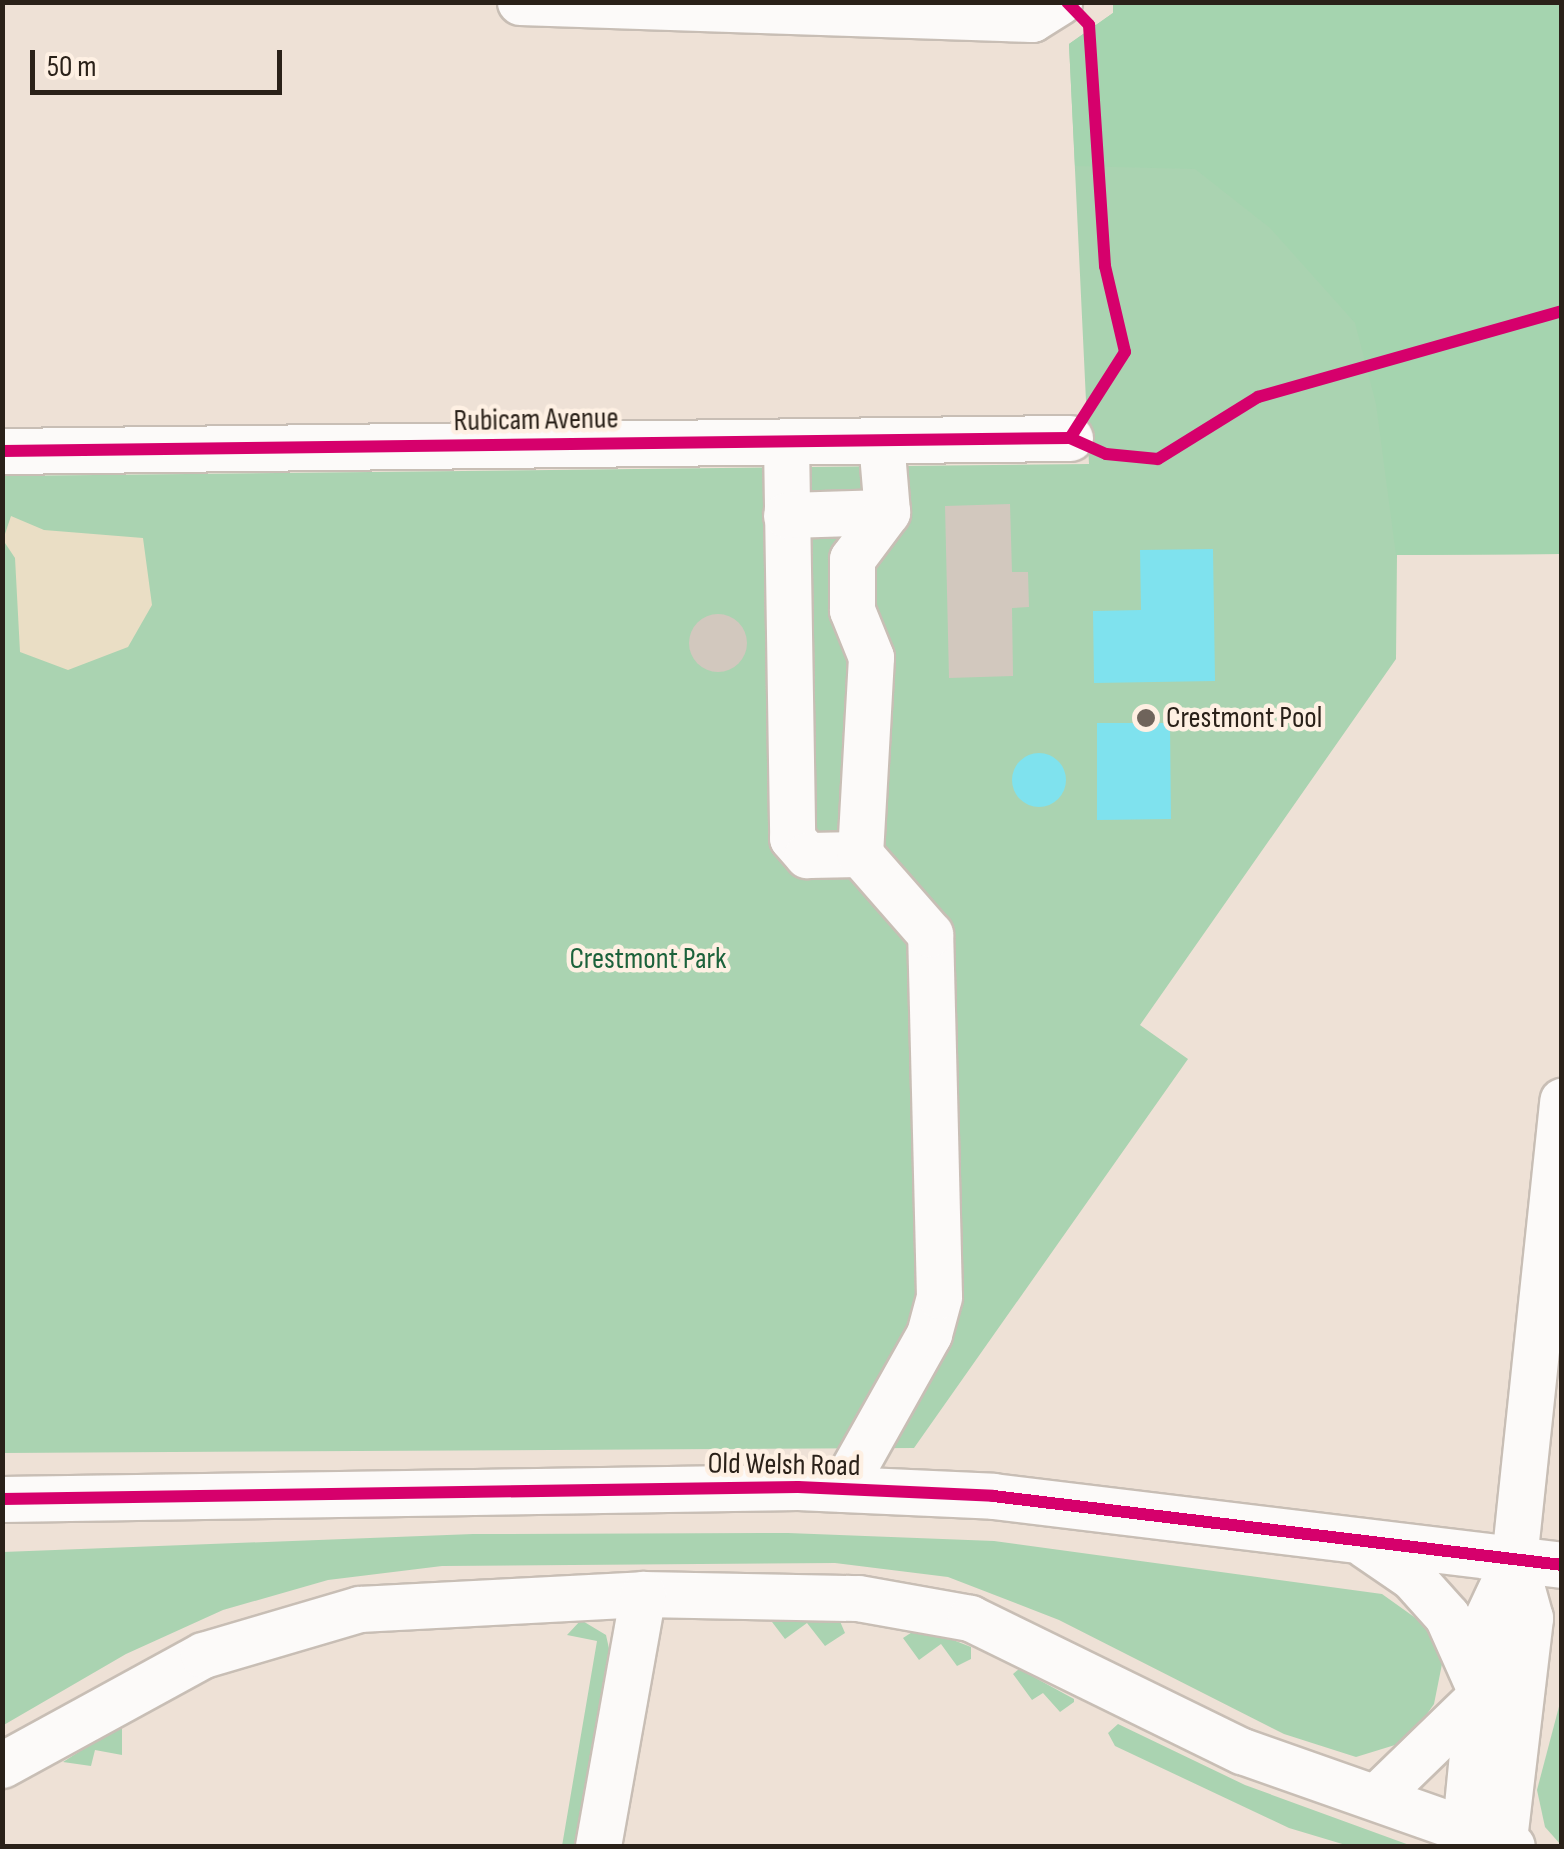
<!DOCTYPE html>
<style>
body{margin:0}
#map{position:relative;width:1564px;height:1849px;overflow:hidden;background:#eee1d6;font-family:"Sofia Sans Condensed",sans-serif}
div>[style]{position:absolute}
.green>*{inset:0;background:#aad3b1}
.forest>*{inset:0;background:#a5d4af}
.sand>*{inset:0;background:#eadec5}
.water>*{inset:0;background:#7fe2ee}
.round{border-radius:50%}
.building>*{inset:0;background:#d2c8be}
.roads{filter:drop-shadow(2px 0 #c8beb5) drop-shadow(-2px 0 #c8beb5) drop-shadow(0 2px #c8beb5) drop-shadow(0 -2px #c8beb5)}
.minor>*{height:45px;margin:-22.5px;padding:0 22.5px;transform-origin:22.5px;border-radius:22.5px;background:#fcfaf9}
.cycleway>*{height:12px;margin:-6px;padding:0 6px;transform-origin:6px;border-radius:6px;background:#d6006c}
.dots>*{width:28px;height:28px;translate:-50% -50%;box-sizing:border-box;border:5px solid #fef0e3;border-radius:50%}
span{translate:-50% -50%;white-space:nowrap;text-align:center;line-height:1.15;-webkit-text-stroke:9px #fef0e3;paint-order:stroke}
.street-label{font-size:30px;color:#2a2119}
.poi-label{font-size:30px;color:#2a2119}
.left{translate:0 -50%;text-align:left}
.park-label{font-size:30px;color:#1c623b}
.frame{position:absolute;inset:0;border:5px solid #2a2119;pointer-events:none}
.scale{position:absolute;left:30px;top:50px;width:252px;height:45px;box-sizing:border-box;border:5px solid #2a2119;border-top:0;padding-left:12px;font-size:30px;line-height:35px;white-space:nowrap;color:#2a2119;-webkit-text-stroke:8px #fef0e3;paint-order:stroke}
</style>
<div id="map">
<div class="green">
<div style="clip-path:polygon(1113px 3px,1561px 3px,1561px 554px,1397px 555px,1396px 659px,1140px 1025px,1188px 1059px,914px 1448px,3px 1453px,3px 476px,1089px 464px,1069px 44px,1113px 13px)"></div>
<div style="clip-path:polygon(788px 1533px,994px 1541px,1382px 1594px,1417px 1619px,1427px 1611px,1443px 1659px,1434px 1704px,1408px 1741px,1356px 1757px,1284px 1734px,1059px 1620px,948px 1577px,835px 1563px,442px 1566px,328px 1580px,223px 1610px,126px 1654px,2px 1726px,3px 1552px,473px 1534px)"></div>
<div style="clip-path:polygon(839px 1619px,845px 1633px,825px 1646px,807px 1623px,785px 1639px,772px 1622px)"></div>
<div style="clip-path:polygon(581px 1620px,606px 1635px,610px 1653px,576px 1846px,562px 1846px,597px 1641px,567px 1635px)"></div>
<div style="clip-path:polygon(920px 1627px,971px 1647px,971px 1659px,957px 1666px,941px 1644px,919px 1660px,903px 1638px)"></div>
<div style="clip-path:polygon(1019px 1669px,1074px 1699px,1074px 1702px,1060px 1712px,1043px 1693px,1032px 1700px,1013px 1674px)"></div>
<div style="clip-path:polygon(1561px 1699px,1561px 1845px,1545px 1827px,1537px 1790px)"></div>
<div style="clip-path:polygon(122px 1724px,122px 1755px,95px 1750px,91px 1766px,63px 1762px)"></div>
<div style="clip-path:polygon(1118px 1724px,1245px 1785px,1412px 1846px,1349px 1846px,1289px 1828px,1115px 1746px,1108px 1733px)"></div>
</div>
<div class="forest">
<div style="clip-path:polygon(1113px 3px,1561px 3px,1561px 554px,1396px 555px,1376px 404px,1355px 323px,1270px 228px,1195px 169px,1075px 166px,1069px 44px,1113px 13px)"></div>
</div>
<div class="sand">
<div style="clip-path:polygon(11px 516px,44px 530px,143px 538px,152px 605px,128px 647px,68px 670px,20px 652px,15px 558px,3px 540px)"></div>
</div>
<div class="water">
<div style="clip-path:polygon(1213px 549px,1215px 681px,1094px 683px,1093px 611px,1141px 610px,1140px 550px)"></div>
<div style="clip-path:polygon(1097px 723px,1170px 723px,1171px 819px,1097px 820px)"></div>
<div class="round" style="left:1012px;top:753px;width:54px;height:54px"></div>
</div>
<div class="building">
<div style="clip-path:polygon(1010px 504px,1012px 572px,1028px 572px,1029px 607px,1012px 608px,1013px 676px,949px 678px,945px 506px)"></div>
<div class="round" style="left:689px;top:614px;width:58px;height:58px"></div>
</div>
<div class="roads">
<div class="minor">
<div style="left:520px;top:2px;width:512px;rotate:1.9deg"></div>
<div style="left:1032px;top:19px;width:32px;rotate:-32deg"></div>
<div style="left:786px;top:442px;width:396px;rotate:89.1deg"></div>
<div style="left:792px;top:838px;width:23px;rotate:49deg"></div>
<div style="left:807px;top:855px;width:53px;rotate:-1.1deg"></div>
<div style="left:2px;top:451px;width:1068px;rotate:-0.7deg"></div>
<div style="left:786px;top:515px;width:101px;rotate:-1.7deg"></div>
<div style="left:842px;top:1489px;width:178px;rotate:-60.7deg"></div>
<div style="left:929px;top:1334px;width:39px;rotate:-75deg"></div>
<div style="left:939px;top:1296px;width:362px;rotate:-91.4deg"></div>
<div style="left:930px;top:934px;width:106px;rotate:-131.2deg"></div>
<div style="left:860px;top:854px;width:197px;rotate:-86.8deg"></div>
<div style="left:871px;top:657px;width:51px;rotate:-112deg"></div>
<div style="left:852px;top:610px;width:51px;rotate:-90deg"></div>
<div style="left:852px;top:559px;width:59px;rotate:-53.3deg"></div>
<div style="left:887px;top:512px;width:71px;rotate:-94.8deg"></div>
<div style="left:2px;top:1499px;width:796px;rotate:-0.86deg"></div>
<div style="left:798px;top:1487px;width:195px;rotate:2.6deg"></div>
<div style="left:993px;top:1496px;width:573px;rotate:6.91deg"></div>
<div style="left:1365px;top:1545px;width:57px;rotate:34.2deg"></div>
<div style="left:1412px;top:1577px;width:52px;rotate:48.1deg"></div>
<div style="left:1447px;top:1616px;width:71px;rotate:66deg"></div>
<div style="left:2px;top:1765px;width:229px;rotate:-28.7deg"></div>
<div style="left:203px;top:1655px;width:163px;rotate:-16.4deg"></div>
<div style="left:359px;top:1609px;width:284px;rotate:-3deg"></div>
<div style="left:643px;top:1594px;width:215px;rotate:1.1deg"></div>
<div style="left:858px;top:1598px;width:114px;rotate:10.1deg"></div>
<div style="left:970px;top:1618px;width:303px;rotate:26.1deg"></div>
<div style="left:1242px;top:1751px;width:286px;rotate:19.4deg"></div>
<div style="left:1376px;top:1797px;width:138px;rotate:-44.1deg"></div>
<div style="left:1465px;top:1826px;width:205px;rotate:-84.4deg"></div>
<div style="left:1485px;top:1622px;width:68px;rotate:-64.9deg"></div>
<div style="left:1514px;top:1560px;width:462px;rotate:-84deg"></div>
<div style="left:1504px;top:1839px;width:223px;rotate:-83.3deg"></div>
<div style="left:1530px;top:1618px;width:60px;rotate:-105.4deg"></div>
<div style="left:598px;top:1846px;width:256px;rotate:-79.9deg"></div>
</div>
</div>
<div class="cycleway">
<div style="left:1067px;top:2px;width:32px;rotate:46deg"></div>
<div style="left:1089px;top:25px;width:242px;rotate:86.2deg"></div>
<div style="left:1105px;top:266px;width:88px;rotate:76.9deg"></div>
<div style="left:1125px;top:352px;width:102px;rotate:122.6deg"></div>
<div style="left:2px;top:451px;width:1068px;rotate:-0.7deg"></div>
<div style="left:1070px;top:438px;width:39px;rotate:24deg"></div>
<div style="left:1106px;top:454px;width:52px;rotate:5.5deg"></div>
<div style="left:1158px;top:459px;width:118px;rotate:-31.8deg"></div>
<div style="left:1258px;top:397px;width:316px;rotate:-15.8deg"></div>
<div style="left:2px;top:1499px;width:796px;rotate:-0.86deg"></div>
<div style="left:798px;top:1487px;width:195px;rotate:2.6deg"></div>
<div style="left:993px;top:1496px;width:573px;rotate:6.91deg"></div>
</div>
<div class="dots">
<div style="left:1146px;top:718px;background:#6f645b"></div>
</div>
<div class="street-label">
<span style="left:536px;top:420px;rotate:-1deg">Rubicam Avenue</span>
<span style="left:784px;top:1465px;rotate:1deg">Old Welsh Road</span>
</div>
<div class="poi-label">
<span class="left" style="left:1166px;top:718px">Crestmont Pool</span>
</div>
<div class="park-label">
<span style="left:648px;top:959px">Crestmont Park</span>
</div>
<div class="frame"></div>
<div class="scale">50 m</div>
</div>
